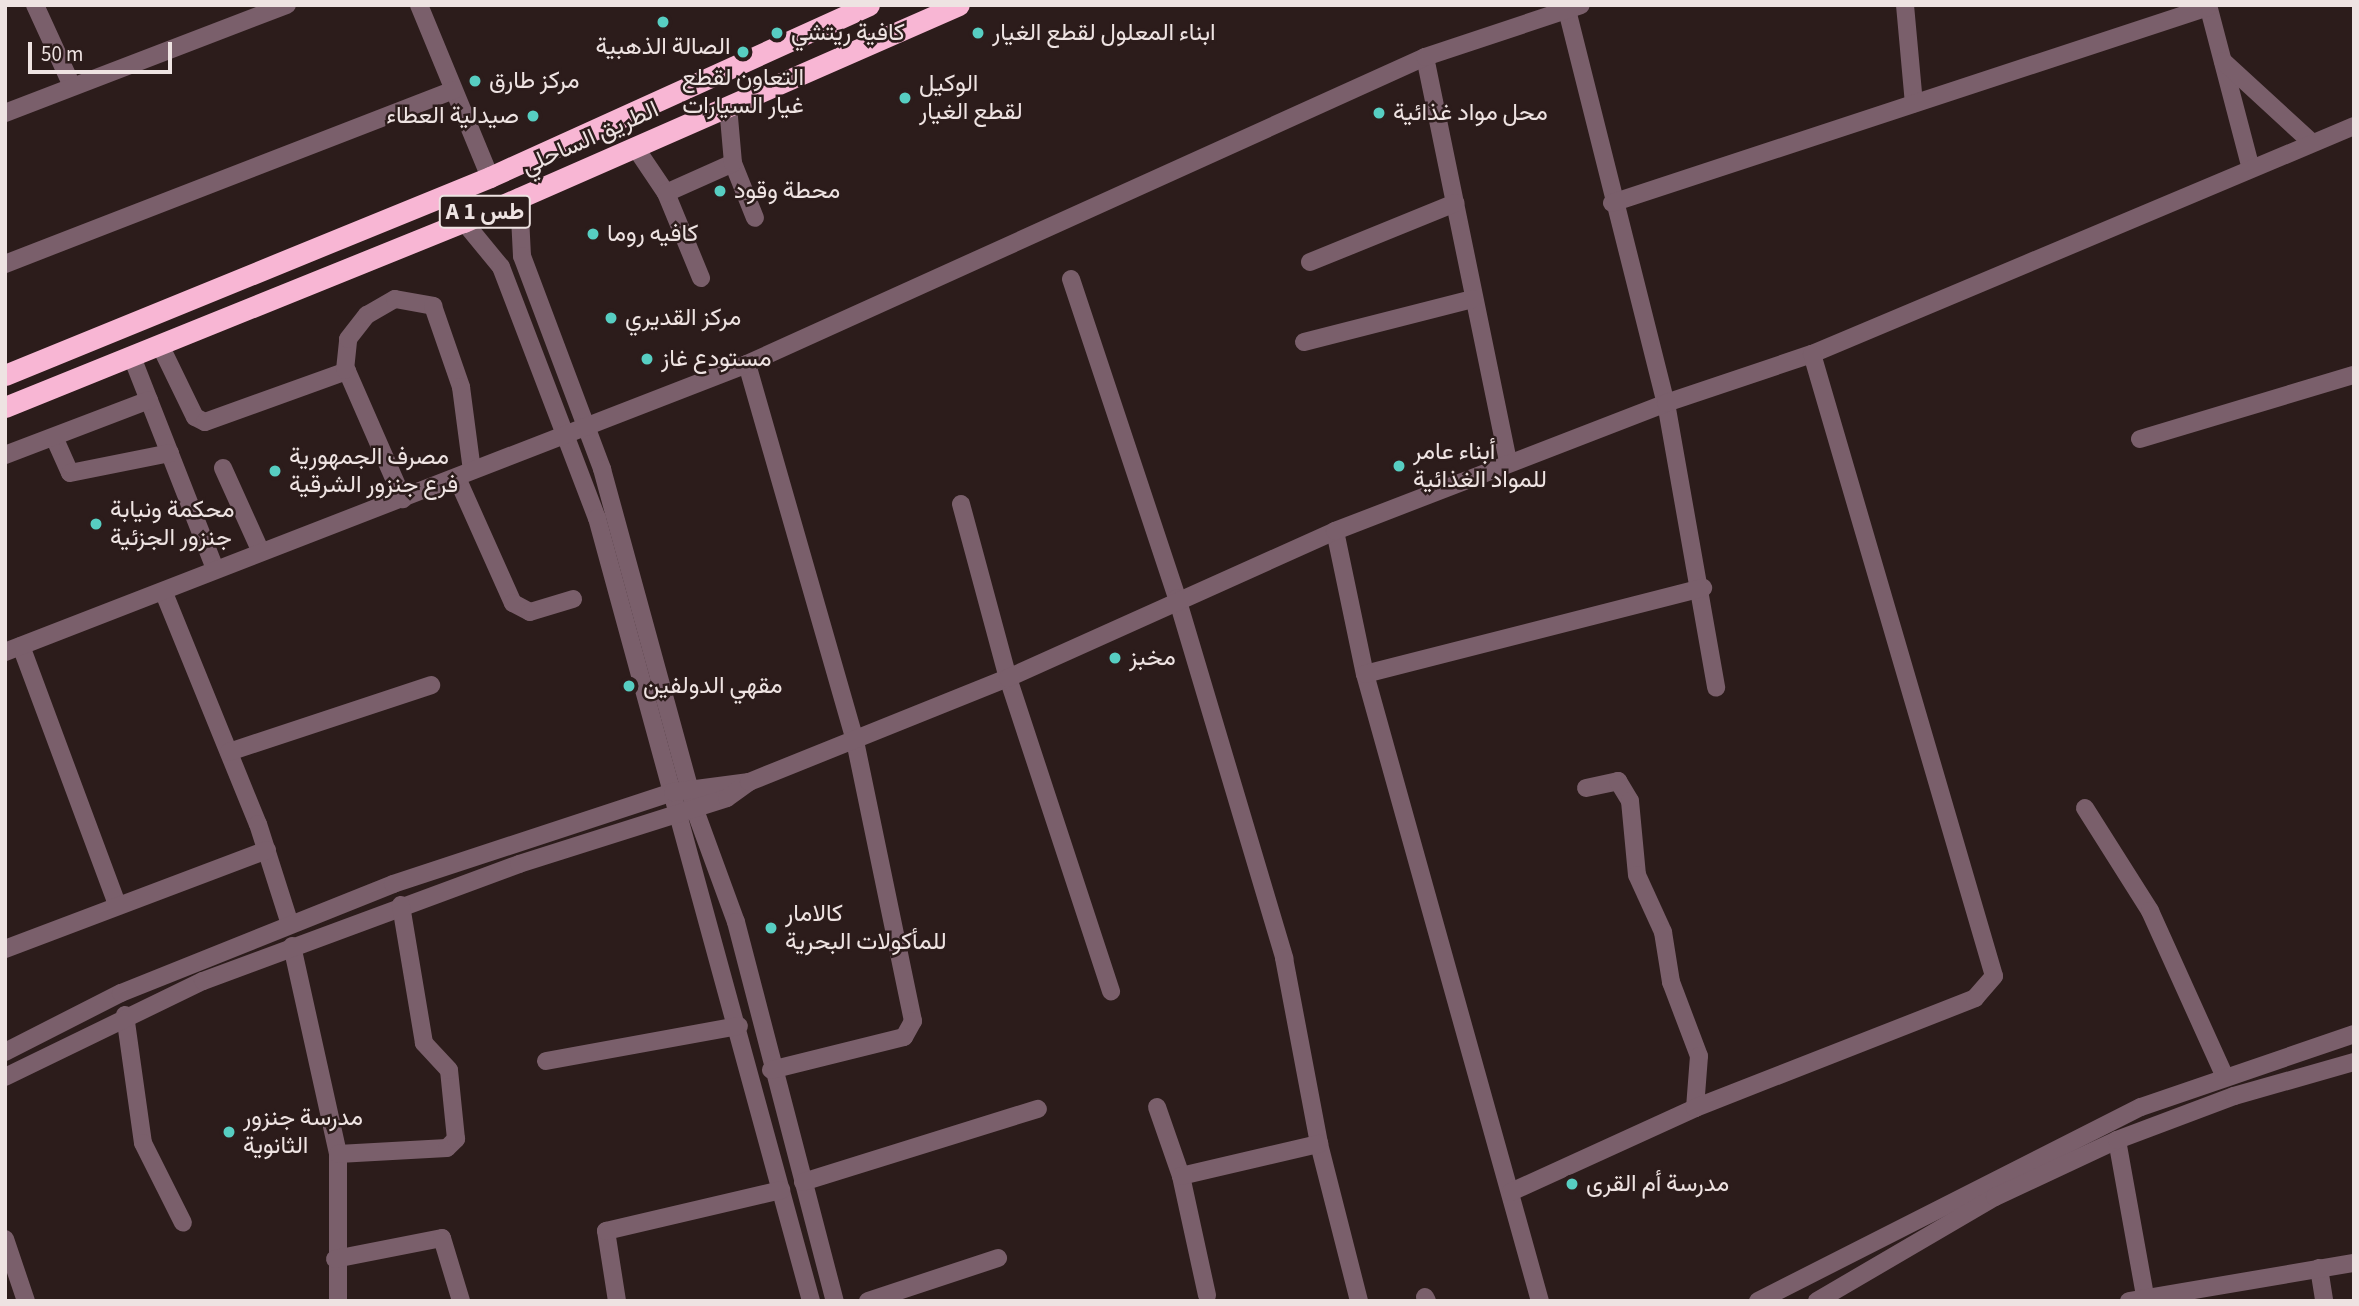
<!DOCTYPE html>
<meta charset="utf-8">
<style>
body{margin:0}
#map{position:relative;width:2359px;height:1306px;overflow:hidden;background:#2c1c1b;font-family:"Source Sans 3",Vazirmatn,sans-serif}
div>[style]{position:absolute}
.minor>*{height:18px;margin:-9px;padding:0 9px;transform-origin:9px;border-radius:9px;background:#7a5f6b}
.highway>*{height:21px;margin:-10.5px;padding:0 10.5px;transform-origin:10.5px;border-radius:10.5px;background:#f8b6d4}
.dots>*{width:19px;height:19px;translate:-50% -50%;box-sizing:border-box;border:4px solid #2c1c1b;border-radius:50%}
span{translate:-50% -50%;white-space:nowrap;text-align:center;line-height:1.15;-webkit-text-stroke:5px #2c1c1b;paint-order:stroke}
.shield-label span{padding:2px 5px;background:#2c1c1b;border:2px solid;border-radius:5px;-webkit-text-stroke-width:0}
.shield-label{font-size:23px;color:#eee3e2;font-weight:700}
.poi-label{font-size:24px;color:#eee3e2}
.left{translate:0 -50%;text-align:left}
.right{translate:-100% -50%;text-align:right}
.street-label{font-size:24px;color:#eee3e2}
.frame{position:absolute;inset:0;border:7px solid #eee3e2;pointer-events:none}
.scale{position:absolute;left:28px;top:42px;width:144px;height:32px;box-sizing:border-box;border:4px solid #eee3e2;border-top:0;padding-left:9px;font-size:21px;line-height:24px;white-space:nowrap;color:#eee3e2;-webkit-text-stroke:5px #2c1c1b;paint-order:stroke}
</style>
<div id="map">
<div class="minor">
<div style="left:35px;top:5px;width:89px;rotate:65.4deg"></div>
<div style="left:419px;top:5px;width:186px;rotate:67.6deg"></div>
<div style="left:1905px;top:5px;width:99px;rotate:84.8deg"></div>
<div style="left:2208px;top:5px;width:165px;rotate:75.3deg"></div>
<div style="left:1567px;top:10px;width:405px;rotate:75.9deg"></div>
<div style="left:1666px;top:403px;width:289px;rotate:80deg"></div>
<div style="left:1425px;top:57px;width:413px;rotate:78.4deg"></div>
<div style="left:2223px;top:61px;width:120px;rotate:42.6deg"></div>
<div style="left:5px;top:113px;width:302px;rotate:-21deg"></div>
<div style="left:635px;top:147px;width:55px;rotate:56deg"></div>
<div style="left:666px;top:193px;width:92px;rotate:67.6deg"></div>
<div style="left:733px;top:163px;width:59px;rotate:68.2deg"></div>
<div style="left:666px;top:193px;width:73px;rotate:-24.1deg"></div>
<div style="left:733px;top:163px;width:57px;rotate:-95deg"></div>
<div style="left:519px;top:197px;width:59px;rotate:87.1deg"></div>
<div style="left:522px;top:256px;width:228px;rotate:69.4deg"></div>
<div style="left:602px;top:469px;width:353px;rotate:74.7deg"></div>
<div style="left:695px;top:810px;width:119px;rotate:69.9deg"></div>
<div style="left:736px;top:922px;width:392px;rotate:75.4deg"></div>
<div style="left:1612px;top:203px;width:627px;rotate:-18.2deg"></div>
<div style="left:464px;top:222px;width:58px;rotate:50.6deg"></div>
<div style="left:501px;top:267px;width:269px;rotate:69.1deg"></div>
<div style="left:597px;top:518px;width:812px;rotate:74.71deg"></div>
<div style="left:1310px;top:262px;width:157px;rotate:-22.1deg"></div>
<div style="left:5px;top:264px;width:481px;rotate:-21.2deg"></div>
<div style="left:1071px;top:279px;width:336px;rotate:71.6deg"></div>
<div style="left:1177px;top:598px;width:376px;rotate:73.4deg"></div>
<div style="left:1284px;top:958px;width:189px;rotate:79.3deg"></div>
<div style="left:1319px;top:1144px;width:162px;rotate:75.7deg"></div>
<div style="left:1304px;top:342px;width:174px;rotate:-14.3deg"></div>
<div style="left:160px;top:345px;width:80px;rotate:64.1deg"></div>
<div style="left:195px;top:417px;width:11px;rotate:27deg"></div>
<div style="left:205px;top:422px;width:151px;rotate:-19.8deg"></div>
<div style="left:347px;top:371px;width:140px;rotate:66.4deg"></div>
<div style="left:132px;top:357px;width:228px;rotate:68.6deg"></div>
<div style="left:747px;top:364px;width:392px;rotate:74deg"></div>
<div style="left:855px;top:741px;width:286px;rotate:78.3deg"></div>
<div style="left:913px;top:1021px;width:18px;rotate:119deg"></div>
<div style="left:904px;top:1037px;width:137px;rotate:166.1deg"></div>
<div style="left:345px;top:370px;width:31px;rotate:-84deg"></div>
<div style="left:348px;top:339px;width:31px;rotate:-52deg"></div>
<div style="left:367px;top:315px;width:32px;rotate:-30deg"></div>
<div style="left:395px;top:299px;width:39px;rotate:10deg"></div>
<div style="left:433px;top:306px;width:86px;rotate:70.9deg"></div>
<div style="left:461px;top:387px;width:84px;rotate:82.5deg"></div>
<div style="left:54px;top:437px;width:39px;rotate:66deg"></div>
<div style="left:70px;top:473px;width:102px;rotate:-11.3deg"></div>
<div style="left:2140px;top:439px;width:223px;rotate:-16.7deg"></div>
<div style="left:5px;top:455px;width:154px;rotate:-20.9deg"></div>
<div style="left:223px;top:468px;width:92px;rotate:65.7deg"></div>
<div style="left:457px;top:478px;width:137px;rotate:65.9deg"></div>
<div style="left:513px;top:603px;width:19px;rotate:28deg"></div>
<div style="left:530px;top:612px;width:45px;rotate:-16.8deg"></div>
<div style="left:961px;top:504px;width:180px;rotate:74.9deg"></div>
<div style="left:1008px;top:678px;width:330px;rotate:71.8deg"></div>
<div style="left:1335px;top:531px;width:146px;rotate:78.2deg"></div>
<div style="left:1365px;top:674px;width:651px;rotate:74.41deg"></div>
<div style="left:164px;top:593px;width:249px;rotate:67.9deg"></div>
<div style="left:258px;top:824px;width:102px;rotate:72.3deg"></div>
<div style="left:21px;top:646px;width:275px;rotate:69.6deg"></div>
<div style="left:5px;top:652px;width:796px;rotate:-21.21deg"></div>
<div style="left:747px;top:364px;width:744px;rotate:-24.36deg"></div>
<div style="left:1425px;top:57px;width:164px;rotate:-18.4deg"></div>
<div style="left:1365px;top:674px;width:349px;rotate:-14.3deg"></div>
<div style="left:229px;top:752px;width:213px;rotate:-18.3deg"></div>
<div style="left:1586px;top:788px;width:33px;rotate:-12deg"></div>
<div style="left:1618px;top:781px;width:23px;rotate:59deg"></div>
<div style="left:1630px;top:801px;width:74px;rotate:84.6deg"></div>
<div style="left:1637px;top:875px;width:63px;rotate:65.5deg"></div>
<div style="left:1663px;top:932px;width:51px;rotate:80.9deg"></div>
<div style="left:1671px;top:982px;width:79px;rotate:69.3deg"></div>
<div style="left:1699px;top:1056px;width:52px;rotate:94.4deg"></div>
<div style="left:2085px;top:808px;width:122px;rotate:57.7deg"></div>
<div style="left:2150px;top:911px;width:180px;rotate:65.7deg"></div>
<div style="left:292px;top:946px;width:213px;rotate:77.5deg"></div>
<div style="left:338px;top:1154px;width:147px;rotate:90deg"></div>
<div style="left:5px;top:949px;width:280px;rotate:-20.7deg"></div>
<div style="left:125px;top:1015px;width:129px;rotate:82deg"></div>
<div style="left:143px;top:1143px;width:89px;rotate:63.4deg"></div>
<div style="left:5px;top:1052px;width:130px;rotate:-27deg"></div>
<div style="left:121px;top:993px;width:293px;rotate:-21.8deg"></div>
<div style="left:393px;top:884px;width:295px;rotate:-18.2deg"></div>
<div style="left:673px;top:792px;width:77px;rotate:-7.5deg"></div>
<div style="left:546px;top:1061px;width:196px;rotate:-10.3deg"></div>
<div style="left:5px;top:1077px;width:220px;rotate:-25.9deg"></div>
<div style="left:203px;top:981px;width:337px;rotate:-20.3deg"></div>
<div style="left:519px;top:864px;width:218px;rotate:-17.6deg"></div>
<div style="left:727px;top:798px;width:27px;rotate:-36deg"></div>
<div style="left:749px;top:782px;width:279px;rotate:-21.9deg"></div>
<div style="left:1008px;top:678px;width:359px;rotate:-24.2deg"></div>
<div style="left:1335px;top:531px;width:355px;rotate:-21.1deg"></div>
<div style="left:1666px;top:403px;width:154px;rotate:-18.6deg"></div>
<div style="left:1812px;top:354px;width:588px;rotate:-22.81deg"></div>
<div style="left:1157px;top:1107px;width:73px;rotate:70.8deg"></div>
<div style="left:1181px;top:1176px;width:122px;rotate:77.7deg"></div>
<div style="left:2117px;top:1140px;width:164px;rotate:79.8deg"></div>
<div style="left:338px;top:1154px;width:109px;rotate:-3.2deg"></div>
<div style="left:447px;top:1148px;width:13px;rotate:-45deg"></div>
<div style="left:456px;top:1139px;width:69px;rotate:-95.8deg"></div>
<div style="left:449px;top:1070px;width:37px;rotate:-133deg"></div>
<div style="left:424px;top:1043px;width:140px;rotate:-99.5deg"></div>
<div style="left:1181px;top:1176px;width:142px;rotate:-13.1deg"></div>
<div style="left:803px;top:1182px;width:246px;rotate:-17.3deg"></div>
<div style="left:1511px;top:1192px;width:202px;rotate:-24.5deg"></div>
<div style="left:1695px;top:1108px;width:301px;rotate:-21.4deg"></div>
<div style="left:1975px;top:998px;width:29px;rotate:-49deg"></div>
<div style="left:1994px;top:976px;width:648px;rotate:-106.31deg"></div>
<div style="left:5px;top:1239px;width:65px;rotate:71.3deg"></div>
<div style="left:335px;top:1259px;width:109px;rotate:-11.1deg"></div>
<div style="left:442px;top:1238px;width:66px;rotate:73.2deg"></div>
<div style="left:2319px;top:1268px;width:33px;rotate:81deg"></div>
<div style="left:1425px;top:1297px;width:4px;rotate:63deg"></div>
<div style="left:617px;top:1301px;width:71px;rotate:-98.9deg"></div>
<div style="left:606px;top:1231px;width:180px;rotate:-13.2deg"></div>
<div style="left:868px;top:1301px;width:137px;rotate:-18.3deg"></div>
<div style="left:1758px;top:1301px;width:429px;rotate:-26.9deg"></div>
<div style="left:2141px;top:1107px;width:225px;rotate:-18.9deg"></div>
<div style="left:1817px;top:1301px;width:206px;rotate:-30.3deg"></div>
<div style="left:1995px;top:1197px;width:135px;rotate:-25deg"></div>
<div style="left:2117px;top:1140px;width:125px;rotate:-20.6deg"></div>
<div style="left:2234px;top:1096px;width:125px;rotate:-15.8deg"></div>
<div style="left:2129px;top:1301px;width:228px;rotate:-9.6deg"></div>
</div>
<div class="highway">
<div style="left:5px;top:375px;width:524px;rotate:-22.21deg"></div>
<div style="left:490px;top:177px;width:416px;rotate:-24.4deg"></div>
<div style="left:5px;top:407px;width:495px;rotate:-22deg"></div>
<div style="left:464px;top:222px;width:540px;rotate:-23.67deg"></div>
</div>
<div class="dots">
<div style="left:663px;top:22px;background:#57cec2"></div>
<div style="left:777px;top:33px;background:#57cec2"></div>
<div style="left:978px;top:33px;background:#57cec2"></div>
<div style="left:743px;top:52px;background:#57cec2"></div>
<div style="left:475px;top:81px;background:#57cec2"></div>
<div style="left:905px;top:98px;background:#57cec2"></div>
<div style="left:1379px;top:113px;background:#57cec2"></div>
<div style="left:533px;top:116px;background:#57cec2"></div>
<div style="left:720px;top:191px;background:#57cec2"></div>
<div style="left:593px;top:234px;background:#57cec2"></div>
<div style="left:611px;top:318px;background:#57cec2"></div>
<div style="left:647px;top:359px;background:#57cec2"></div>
<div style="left:1399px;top:466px;background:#57cec2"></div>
<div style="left:275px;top:471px;background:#57cec2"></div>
<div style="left:96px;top:524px;background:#57cec2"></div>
<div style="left:1115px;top:658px;background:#57cec2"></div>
<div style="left:629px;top:686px;background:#57cec2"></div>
<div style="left:771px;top:928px;background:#57cec2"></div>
<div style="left:229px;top:1132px;background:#57cec2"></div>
<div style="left:1572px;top:1184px;background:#57cec2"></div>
</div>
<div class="shield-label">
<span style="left:485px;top:212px">A 1 طس</span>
</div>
<div class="poi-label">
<span class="left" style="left:791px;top:33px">كافية ريتشي</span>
<span class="left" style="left:992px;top:33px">ابناء المعلول لقطع الغيار</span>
<span style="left:663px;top:47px">الصالة الذهبية</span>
<span style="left:743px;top:92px">التعاون لقطع<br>غيار السيارات</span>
<span class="left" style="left:489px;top:81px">مركز طارق</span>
<span class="left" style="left:919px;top:98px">الوكيل<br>لقطع الغيار</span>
<span class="left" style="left:1393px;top:113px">محل مواد غذائية</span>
<span class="right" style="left:519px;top:116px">صيدلية العطاء</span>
<span class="left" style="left:734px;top:191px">محطة وقود</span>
<span class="left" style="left:607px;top:234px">كافيه روما</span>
<span class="left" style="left:625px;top:318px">مركز القديري</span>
<span class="left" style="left:661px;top:359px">مستودع غاز</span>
<span class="left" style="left:1413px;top:466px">أبناء عامر<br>للمواد الغذائية</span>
<span class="left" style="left:289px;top:471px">مصرف الجمهورية<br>فرع جنزور الشرقية</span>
<span class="left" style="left:110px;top:524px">محكمة ونيابة<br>جنزور الجزئية</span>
<span class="left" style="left:1129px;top:658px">مخبز</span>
<span class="left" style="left:643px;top:686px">مقهي الدولفين</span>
<span class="left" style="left:785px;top:928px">كالامار<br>للمأكولات البحرية</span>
<span class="left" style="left:243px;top:1132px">مدرسة جنزور<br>الثانوية</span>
<span class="left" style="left:1586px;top:1184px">مدرسة أم القرى</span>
</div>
<div class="street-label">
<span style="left:590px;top:138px;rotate:-24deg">الطريق الساحلي</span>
</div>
<div class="frame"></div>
<div class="scale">50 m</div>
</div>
